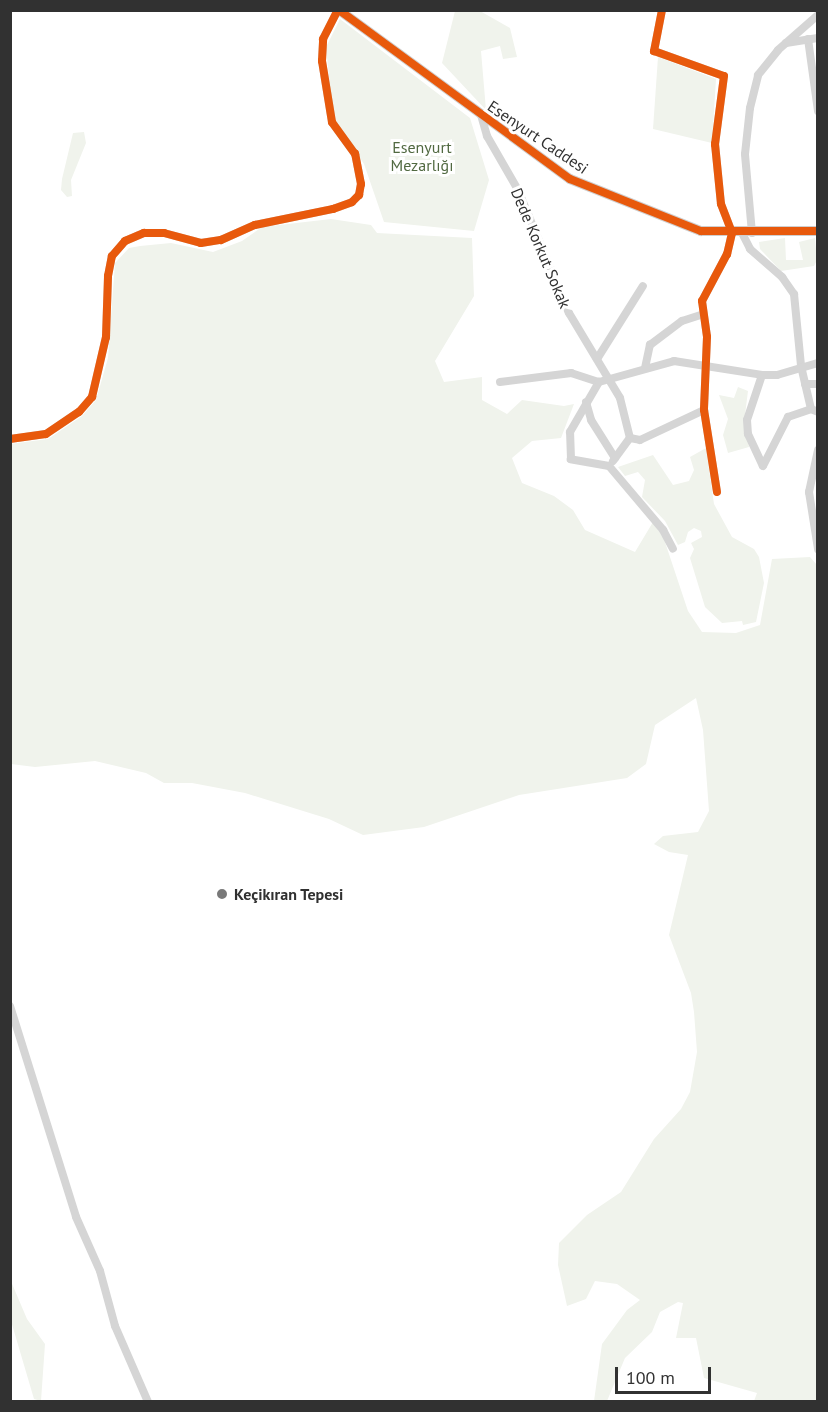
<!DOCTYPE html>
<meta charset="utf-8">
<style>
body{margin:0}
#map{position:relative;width:828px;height:1412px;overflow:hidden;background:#fff;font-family:"PT Sans",sans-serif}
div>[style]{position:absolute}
.green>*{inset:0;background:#f0f3ec}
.street>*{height:8px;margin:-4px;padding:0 4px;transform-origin:4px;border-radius:4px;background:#d5d5d5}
.secondary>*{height:10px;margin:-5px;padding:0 5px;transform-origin:5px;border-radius:5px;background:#cfcfcf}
.cycleway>*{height:8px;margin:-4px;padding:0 4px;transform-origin:4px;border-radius:4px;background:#e8590c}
.dots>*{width:16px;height:16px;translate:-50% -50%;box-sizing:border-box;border:3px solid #fff;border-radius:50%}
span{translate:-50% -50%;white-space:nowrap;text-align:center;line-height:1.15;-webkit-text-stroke:6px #fff;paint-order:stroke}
.street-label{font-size:16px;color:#313131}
.park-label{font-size:16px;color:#516941}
.poi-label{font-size:16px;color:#313131;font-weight:700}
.left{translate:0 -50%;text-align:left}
.frame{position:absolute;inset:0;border:12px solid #313131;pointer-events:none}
.scale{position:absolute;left:615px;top:1367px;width:96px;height:27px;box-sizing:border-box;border:3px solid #313131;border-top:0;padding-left:8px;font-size:18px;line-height:21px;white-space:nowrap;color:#313131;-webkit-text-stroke:4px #fff;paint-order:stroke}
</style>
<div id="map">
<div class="green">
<div style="clip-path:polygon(455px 11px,480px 11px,510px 28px,517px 57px,503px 59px,500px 46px,481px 51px,486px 110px,442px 63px)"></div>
<div style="clip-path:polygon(340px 19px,470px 118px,489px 180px,474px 231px,384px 222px,364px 164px,333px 117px,326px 47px)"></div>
<div style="clip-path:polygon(658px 57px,716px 79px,712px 143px,653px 129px)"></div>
<div style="clip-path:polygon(84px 132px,86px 143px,71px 180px,72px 196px,67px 197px,61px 190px,62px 179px,73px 133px)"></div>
<div style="clip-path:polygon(331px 219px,371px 225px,377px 233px,472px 238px,474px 296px,435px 361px,444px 382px,482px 377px,482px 400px,507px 414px,522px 400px,564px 406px,574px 404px,561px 438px,532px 441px,512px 458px,522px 483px,554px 496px,573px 510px,585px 530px,635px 552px,653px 522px,664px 539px,688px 611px,702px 632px,736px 633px,760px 625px,772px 559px,810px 557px,817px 565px,817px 1401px,754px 1401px,757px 1393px,704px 1378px,696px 1338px,676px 1338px,683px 1303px,678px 1302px,660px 1312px,652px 1332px,625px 1358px,607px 1401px,594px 1401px,602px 1344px,627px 1310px,640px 1300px,617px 1284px,595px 1281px,586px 1299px,567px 1306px,558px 1265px,559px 1243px,587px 1215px,621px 1192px,654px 1139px,681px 1109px,690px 1092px,697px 1052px,694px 1012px,691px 993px,669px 935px,688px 855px,669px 852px,654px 844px,663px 836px,698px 832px,709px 811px,703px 730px,696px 698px,655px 725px,646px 764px,627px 778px,519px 795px,424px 827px,363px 835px,329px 819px,245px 793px,192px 783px,164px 783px,146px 773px,95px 761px,35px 767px,11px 764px,10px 444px,48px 439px,82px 416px,96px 400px,108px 358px,115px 263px,129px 248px,140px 246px,171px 243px,213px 252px,242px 241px,262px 227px)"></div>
<div style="clip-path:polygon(785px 238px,786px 260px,803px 260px,799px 242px,815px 238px,817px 260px,814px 266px,781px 271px,760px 249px,759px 242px)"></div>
<div style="clip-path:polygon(738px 387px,748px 391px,745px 415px,749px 447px,728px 453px,723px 435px,728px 419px,719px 395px,734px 398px)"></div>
<div style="clip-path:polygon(706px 448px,714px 504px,732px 537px,754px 549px,759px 557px,764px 583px,756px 622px,743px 625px,742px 621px,722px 623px,705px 607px,690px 558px,694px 549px,691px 543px,702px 537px,701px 531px,694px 528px,688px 532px,685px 542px,678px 545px,665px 521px,642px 497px,645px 480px,638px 472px,625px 476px,618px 467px,653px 455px,673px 485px,689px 481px,694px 470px,690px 457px)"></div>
<div style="clip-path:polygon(10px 1279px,27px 1319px,45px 1344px,41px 1401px,34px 1399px,11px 1321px)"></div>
</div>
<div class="street">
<div style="left:662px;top:10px;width:42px;rotate:101deg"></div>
<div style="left:654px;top:51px;width:74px;rotate:19.7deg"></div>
<div style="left:724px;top:76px;width:69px;rotate:97.5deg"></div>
<div style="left:715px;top:144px;width:60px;rotate:84.3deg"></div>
<div style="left:721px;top:204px;width:31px;rotate:69deg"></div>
<div style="left:732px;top:233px;width:22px;rotate:103deg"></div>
<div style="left:727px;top:254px;width:53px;rotate:118deg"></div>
<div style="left:702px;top:301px;width:36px;rotate:82deg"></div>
<div style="left:707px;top:337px;width:73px;rotate:92.4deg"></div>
<div style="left:704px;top:410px;width:83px;rotate:81deg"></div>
<div style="left:808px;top:39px;width:73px;rotate:82.1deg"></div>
<div style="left:786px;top:43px;width:32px;rotate:-9deg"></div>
<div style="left:481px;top:115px;width:22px;rotate:74deg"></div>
<div style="left:487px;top:136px;width:62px;rotate:60.1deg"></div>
<div style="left:518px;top:190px;width:133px;rotate:67.5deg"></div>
<div style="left:569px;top:313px;width:99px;rotate:59deg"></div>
<div style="left:620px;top:398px;width:41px;rotate:76deg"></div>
<div style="left:742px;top:233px;width:18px;rotate:63deg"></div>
<div style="left:750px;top:249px;width:43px;rotate:41.2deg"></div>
<div style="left:782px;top:277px;width:21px;rotate:55deg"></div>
<div style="left:794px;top:294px;width:72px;rotate:84.4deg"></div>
<div style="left:801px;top:366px;width:44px;rotate:76.9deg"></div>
<div style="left:752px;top:233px;width:79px;rotate:-95.1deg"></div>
<div style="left:745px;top:154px;width:46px;rotate:-83.8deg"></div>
<div style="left:750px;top:108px;width:34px;rotate:-76deg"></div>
<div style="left:758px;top:75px;width:32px;rotate:-51deg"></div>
<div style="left:778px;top:50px;width:53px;rotate:-41.2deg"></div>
<div style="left:597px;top:359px;width:86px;rotate:-57.8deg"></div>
<div style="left:645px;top:368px;width:24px;rotate:-78deg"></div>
<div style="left:650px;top:345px;width:40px;rotate:-37deg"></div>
<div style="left:682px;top:321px;width:22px;rotate:-18deg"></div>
<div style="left:762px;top:375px;width:47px;rotate:108.4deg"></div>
<div style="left:747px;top:420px;width:14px;rotate:86deg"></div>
<div style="left:748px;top:434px;width:35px;rotate:65deg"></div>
<div style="left:500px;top:382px;width:72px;rotate:-7.2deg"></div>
<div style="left:571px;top:373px;width:29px;rotate:18deg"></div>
<div style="left:805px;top:384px;width:13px"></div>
<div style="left:586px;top:402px;width:19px;rotate:74deg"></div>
<div style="left:591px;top:420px;width:45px;rotate:57.7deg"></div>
<div style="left:630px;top:438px;width:10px;rotate:11deg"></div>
<div style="left:640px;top:440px;width:71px;rotate:-25.1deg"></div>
<div style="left:10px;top:439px;width:36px;rotate:-8deg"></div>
<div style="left:46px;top:434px;width:40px;rotate:-34deg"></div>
<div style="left:79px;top:412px;width:20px;rotate:-49deg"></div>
<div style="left:92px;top:397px;width:62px;rotate:-76.9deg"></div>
<div style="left:106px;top:337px;width:61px;rotate:-88.1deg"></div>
<div style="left:108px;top:276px;width:20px;rotate:-79deg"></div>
<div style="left:112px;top:256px;width:20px;rotate:-49deg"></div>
<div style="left:125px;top:241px;width:21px;rotate:-23deg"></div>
<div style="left:144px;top:233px;width:20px"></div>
<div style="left:164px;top:233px;width:38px;rotate:15deg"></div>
<div style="left:201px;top:243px;width:20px;rotate:-9deg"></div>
<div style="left:221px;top:240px;width:37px;rotate:-24deg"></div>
<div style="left:255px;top:225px;width:80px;rotate:-11.6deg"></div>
<div style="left:333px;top:209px;width:20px;rotate:-20deg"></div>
<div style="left:352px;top:202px;width:10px;rotate:-45deg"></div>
<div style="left:359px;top:195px;width:11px;rotate:-80deg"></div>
<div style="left:361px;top:184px;width:31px;rotate:-101deg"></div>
<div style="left:355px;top:154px;width:39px;rotate:-126deg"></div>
<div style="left:332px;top:122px;width:62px;rotate:-99.3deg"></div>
<div style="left:322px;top:61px;width:22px;rotate:-87deg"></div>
<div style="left:323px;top:39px;width:33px;rotate:-63deg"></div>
<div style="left:818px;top:450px;width:43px;rotate:102.1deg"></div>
<div style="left:809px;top:492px;width:58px;rotate:81deg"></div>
<div style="left:613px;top:461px;width:29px;rotate:-54deg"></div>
<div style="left:609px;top:466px;width:39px;rotate:-170deg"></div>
<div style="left:571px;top:459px;width:27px;rotate:-92deg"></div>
<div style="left:570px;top:432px;width:58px;rotate:-59.9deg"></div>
<div style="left:599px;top:382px;width:78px;rotate:-15.6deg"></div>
<div style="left:674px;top:361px;width:89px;rotate:9deg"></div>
<div style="left:762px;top:375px;width:15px"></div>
<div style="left:777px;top:375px;width:43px;rotate:-16.3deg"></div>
<div style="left:609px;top:466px;width:84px;rotate:49.8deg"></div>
<div style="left:663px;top:530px;width:21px;rotate:62deg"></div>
<div style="left:763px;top:466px;width:55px;rotate:-63deg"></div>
<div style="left:788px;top:417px;width:24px;rotate:-19deg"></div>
<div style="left:811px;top:409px;width:8px;rotate:23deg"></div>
<div style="left:10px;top:1006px;width:221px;rotate:72.6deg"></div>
<div style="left:76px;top:1217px;width:59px;rotate:66deg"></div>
<div style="left:100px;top:1271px;width:57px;rotate:74.7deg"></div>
<div style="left:115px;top:1326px;width:83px;rotate:66.5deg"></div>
</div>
<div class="secondary">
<div style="left:339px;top:10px;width:286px;rotate:36.2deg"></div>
<div style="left:570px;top:179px;width:141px;rotate:21.7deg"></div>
<div style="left:701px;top:231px;width:117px"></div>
</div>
<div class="cycleway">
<div style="left:339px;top:10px;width:286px;rotate:36.2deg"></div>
<div style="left:570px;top:179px;width:141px;rotate:21.7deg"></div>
<div style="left:701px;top:231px;width:117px"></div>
<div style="left:662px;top:10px;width:42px;rotate:101deg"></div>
<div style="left:654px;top:51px;width:74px;rotate:19.7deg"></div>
<div style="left:724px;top:76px;width:69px;rotate:97.5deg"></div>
<div style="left:715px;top:144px;width:60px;rotate:84.3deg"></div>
<div style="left:721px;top:204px;width:31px;rotate:69deg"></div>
<div style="left:732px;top:233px;width:22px;rotate:103deg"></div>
<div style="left:727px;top:254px;width:53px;rotate:118deg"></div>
<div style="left:702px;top:301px;width:36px;rotate:82deg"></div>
<div style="left:707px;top:337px;width:73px;rotate:92.4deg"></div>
<div style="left:704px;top:410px;width:83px;rotate:81deg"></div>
<div style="left:10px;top:439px;width:36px;rotate:-8deg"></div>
<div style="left:46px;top:434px;width:40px;rotate:-34deg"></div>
<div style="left:79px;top:412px;width:20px;rotate:-49deg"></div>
<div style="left:92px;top:397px;width:62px;rotate:-76.9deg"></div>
<div style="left:106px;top:337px;width:61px;rotate:-88.1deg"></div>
<div style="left:108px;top:276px;width:20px;rotate:-79deg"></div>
<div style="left:112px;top:256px;width:20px;rotate:-49deg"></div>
<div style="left:125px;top:241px;width:21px;rotate:-23deg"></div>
<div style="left:144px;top:233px;width:20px"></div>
<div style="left:164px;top:233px;width:38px;rotate:15deg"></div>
<div style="left:201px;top:243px;width:20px;rotate:-9deg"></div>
<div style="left:221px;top:240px;width:37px;rotate:-24deg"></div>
<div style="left:255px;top:225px;width:80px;rotate:-11.6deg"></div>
<div style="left:333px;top:209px;width:20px;rotate:-20deg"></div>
<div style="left:352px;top:202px;width:10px;rotate:-45deg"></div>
<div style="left:359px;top:195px;width:11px;rotate:-80deg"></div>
<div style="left:361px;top:184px;width:31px;rotate:-101deg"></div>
<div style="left:355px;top:154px;width:39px;rotate:-126deg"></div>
<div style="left:332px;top:122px;width:62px;rotate:-99.3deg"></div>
<div style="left:322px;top:61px;width:22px;rotate:-87deg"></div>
<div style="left:323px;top:39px;width:33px;rotate:-63deg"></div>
</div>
<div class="dots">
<div style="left:222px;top:894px;background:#797979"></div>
</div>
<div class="street-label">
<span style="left:538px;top:137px;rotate:34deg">Esenyurt Caddesi</span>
<span style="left:541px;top:248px;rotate:67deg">Dede Korkut Sokak</span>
</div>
<div class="park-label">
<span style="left:422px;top:156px">Esenyurt<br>Mezarlığı</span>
</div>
<div class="poi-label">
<span class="left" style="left:234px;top:894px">Keçikıran Tepesi</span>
</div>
<div class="frame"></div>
<div class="scale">100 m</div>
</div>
